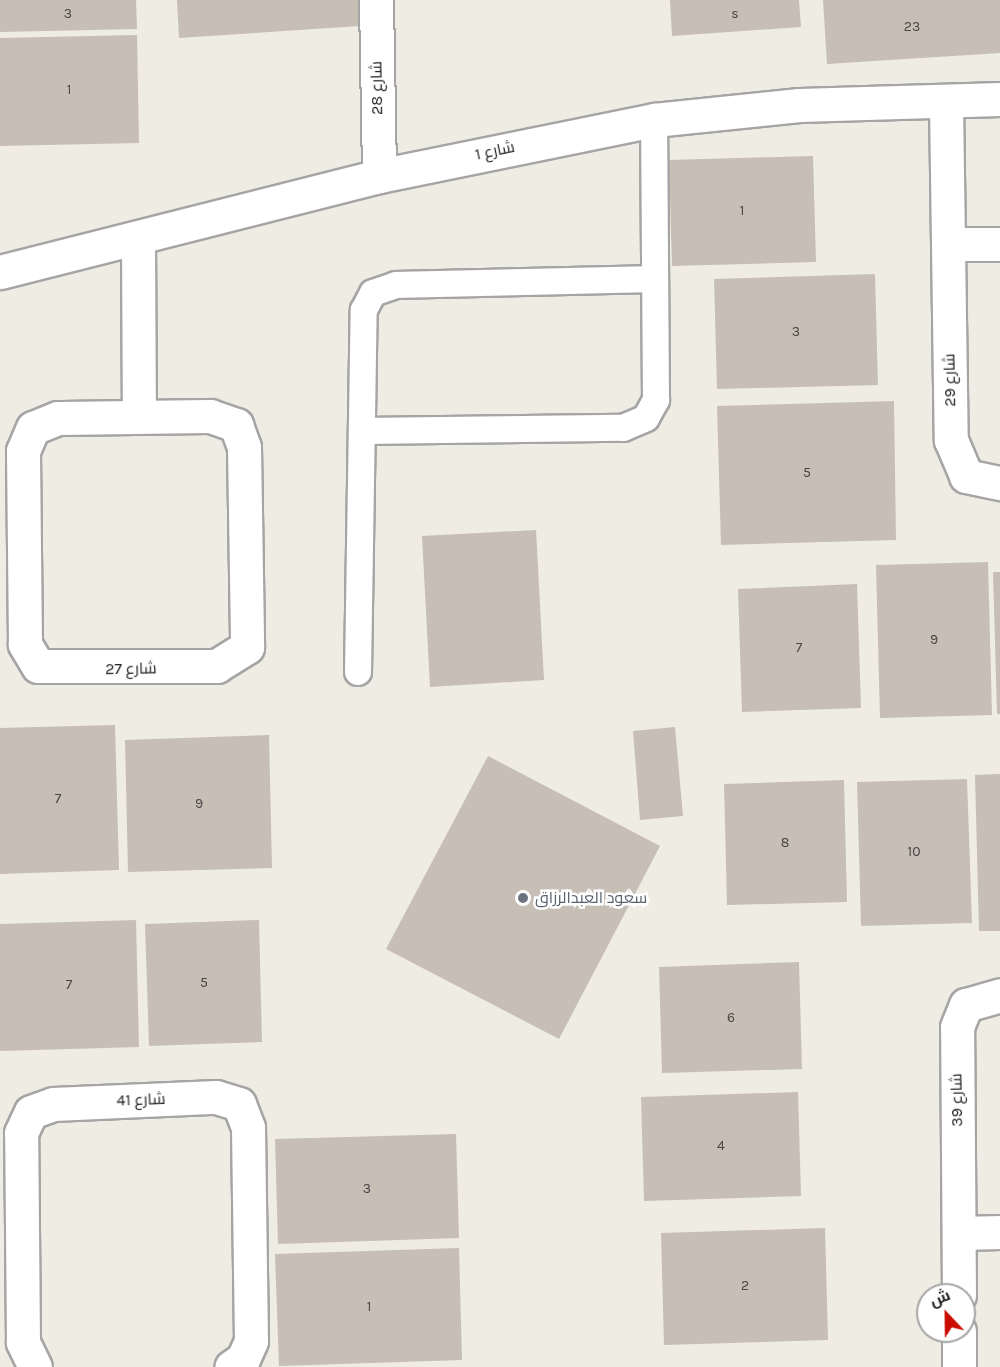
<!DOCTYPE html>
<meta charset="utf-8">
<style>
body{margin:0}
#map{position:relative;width:1000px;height:1367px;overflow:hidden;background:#efece3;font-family:Karla,Cairo,sans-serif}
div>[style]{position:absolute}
.building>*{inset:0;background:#c7beb6}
.roads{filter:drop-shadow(2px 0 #a5a5a5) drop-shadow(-2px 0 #a5a5a5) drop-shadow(0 2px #a5a5a5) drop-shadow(0 -2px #a5a5a5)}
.service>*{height:26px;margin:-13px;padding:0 13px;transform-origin:13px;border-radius:13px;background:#fff}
.minor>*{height:33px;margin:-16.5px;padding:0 16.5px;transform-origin:16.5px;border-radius:16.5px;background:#fff}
.dots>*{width:16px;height:16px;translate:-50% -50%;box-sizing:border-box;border:3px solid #fff;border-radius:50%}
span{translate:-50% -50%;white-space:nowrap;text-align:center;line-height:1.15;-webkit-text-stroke:5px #fff;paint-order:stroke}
.number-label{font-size:14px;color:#484644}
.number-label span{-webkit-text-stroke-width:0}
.street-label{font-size:16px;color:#1e1e1e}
.worship-label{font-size:16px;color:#5b616d}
.left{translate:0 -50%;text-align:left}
.north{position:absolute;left:916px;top:1283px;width:60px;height:60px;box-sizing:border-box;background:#fff;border:2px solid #a5a5a5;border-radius:50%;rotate:338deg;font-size:16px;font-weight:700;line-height:24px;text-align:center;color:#1e1e1e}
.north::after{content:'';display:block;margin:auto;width:21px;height:27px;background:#cb0c00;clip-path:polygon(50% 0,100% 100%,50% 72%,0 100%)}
</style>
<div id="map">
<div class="building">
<div style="clip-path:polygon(0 0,136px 0,137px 29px,0 32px)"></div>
<div style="clip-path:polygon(177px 0,358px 0,360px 26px,179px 38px)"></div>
<div style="clip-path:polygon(670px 0,799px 0,801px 27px,672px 36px)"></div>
<div style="clip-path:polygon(823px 0,1000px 0,1000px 53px,827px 64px)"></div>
<div style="clip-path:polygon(137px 35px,139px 143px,0 146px,0 38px)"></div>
<div style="clip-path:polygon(813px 156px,816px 262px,672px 266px,669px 160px)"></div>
<div style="clip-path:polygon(875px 274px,878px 385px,717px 389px,714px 279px)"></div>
<div style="clip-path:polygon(894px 401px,896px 540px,721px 545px,717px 406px)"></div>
<div style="clip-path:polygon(536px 530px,544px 680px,430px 687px,422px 536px)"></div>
<div style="clip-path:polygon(988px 562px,992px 715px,880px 718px,876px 565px)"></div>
<div style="clip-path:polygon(993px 572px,1000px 572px,1000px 714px,997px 714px)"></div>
<div style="clip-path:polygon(857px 584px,861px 708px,742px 712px,738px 589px)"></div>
<div style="clip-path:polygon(115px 725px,119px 870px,0 874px,0 728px)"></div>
<div style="clip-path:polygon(675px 727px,683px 816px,640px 820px,633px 731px)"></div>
<div style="clip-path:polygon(269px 735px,272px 868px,128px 872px,125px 740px)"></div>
<div style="clip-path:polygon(488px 756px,660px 846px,559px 1039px,386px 949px)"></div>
<div style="clip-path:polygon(1000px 774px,1000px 931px,979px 931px,975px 775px)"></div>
<div style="clip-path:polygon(967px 779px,972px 923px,861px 926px,857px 782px)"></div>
<div style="clip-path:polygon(844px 780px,847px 902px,727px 905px,724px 784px)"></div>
<div style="clip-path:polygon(136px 920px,139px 1047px,0 1051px,0 924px)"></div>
<div style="clip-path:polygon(259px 920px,262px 1042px,149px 1046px,145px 924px)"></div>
<div style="clip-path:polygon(799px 962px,802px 1069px,662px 1073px,659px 967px)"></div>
<div style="clip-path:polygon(798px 1092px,801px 1196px,644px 1201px,641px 1097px)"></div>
<div style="clip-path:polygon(456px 1134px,459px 1238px,278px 1244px,275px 1139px)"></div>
<div style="clip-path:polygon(825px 1228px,828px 1340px,664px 1345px,661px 1233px)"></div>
<div style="clip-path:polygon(459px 1248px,462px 1360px,279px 1366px,275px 1254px)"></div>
</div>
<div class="roads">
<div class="service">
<div style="left:362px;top:431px;width:261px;rotate:-0.7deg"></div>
<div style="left:623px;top:428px;width:25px;rotate:-23deg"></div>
<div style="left:646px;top:418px;width:21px;rotate:-61deg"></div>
<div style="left:656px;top:400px;width:280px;rotate:-90.4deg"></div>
<div style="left:358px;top:672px;width:362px;rotate:-89.1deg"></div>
<div style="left:364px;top:310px;width:19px;rotate:-62deg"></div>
<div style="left:373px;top:293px;width:24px;rotate:-19deg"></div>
<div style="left:396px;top:285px;width:258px;rotate:-1.3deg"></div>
</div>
<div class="minor">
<div style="left:376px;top:0;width:176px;rotate:89deg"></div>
<div style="left:946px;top:101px;width:339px;rotate:89.2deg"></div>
<div style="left:951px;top:440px;width:39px;rotate:67deg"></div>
<div style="left:966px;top:476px;width:35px;rotate:12deg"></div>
<div style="left:138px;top:240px;width:176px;rotate:89.7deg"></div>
<div style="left:948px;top:244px;width:52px"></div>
<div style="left:0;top:272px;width:391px;rotate:-14.2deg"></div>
<div style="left:379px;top:176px;width:281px;rotate:-11.5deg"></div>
<div style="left:654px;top:120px;width:146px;rotate:-5.9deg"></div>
<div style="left:799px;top:105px;width:201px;rotate:-1.7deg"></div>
<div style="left:210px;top:416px;width:28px;rotate:19deg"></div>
<div style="left:236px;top:425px;width:23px;rotate:70deg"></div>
<div style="left:244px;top:447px;width:200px;rotate:89.1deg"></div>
<div style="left:247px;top:647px;width:36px;rotate:148deg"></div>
<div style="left:217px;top:666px;width:179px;rotate:180deg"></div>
<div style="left:38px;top:666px;width:26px;rotate:-121deg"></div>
<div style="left:25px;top:644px;width:193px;rotate:-90.6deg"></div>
<div style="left:23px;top:451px;width:25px;rotate:-67deg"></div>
<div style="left:33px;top:428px;width:27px;rotate:-22deg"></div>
<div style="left:58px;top:418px;width:152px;rotate:-0.8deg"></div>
<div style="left:959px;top:1233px;width:41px;rotate:-1.4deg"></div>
<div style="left:959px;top:1295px;width:268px;rotate:-90.4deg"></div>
<div style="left:957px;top:1027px;width:24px;rotate:-68deg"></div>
<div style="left:966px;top:1005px;width:35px;rotate:-16deg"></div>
<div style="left:959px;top:1331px;width:36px;rotate:90deg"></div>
<div style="left:35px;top:1367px;width:28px;rotate:-116deg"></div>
<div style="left:23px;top:1342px;width:209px;rotate:-90.5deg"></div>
<div style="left:21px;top:1133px;width:23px;rotate:-65deg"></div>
<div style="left:31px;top:1112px;width:23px;rotate:-20deg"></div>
<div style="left:53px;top:1104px;width:163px;rotate:-2.5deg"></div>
<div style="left:216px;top:1097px;width:24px;rotate:17deg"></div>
<div style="left:239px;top:1104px;width:25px;rotate:69deg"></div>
<div style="left:248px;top:1127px;width:214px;rotate:89.2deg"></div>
<div style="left:251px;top:1341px;width:20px;rotate:114deg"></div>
<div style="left:243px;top:1359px;width:14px;rotate:146deg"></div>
</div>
</div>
<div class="dots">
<div style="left:523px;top:898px;background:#6b7280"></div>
</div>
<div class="number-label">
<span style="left:68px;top:14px">3</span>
<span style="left:735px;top:14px">s</span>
<span style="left:912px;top:27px">23</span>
<span style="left:69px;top:90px">1</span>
<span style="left:742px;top:211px">1</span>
<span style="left:796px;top:332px">3</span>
<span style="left:807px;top:473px">5</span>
<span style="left:934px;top:640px">9</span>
<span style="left:799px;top:648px">7</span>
<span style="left:58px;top:799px">7</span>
<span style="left:199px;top:804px">9</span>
<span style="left:785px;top:843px">8</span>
<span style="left:914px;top:852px">10</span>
<span style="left:204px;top:983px">5</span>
<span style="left:69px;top:985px">7</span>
<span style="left:731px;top:1018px">6</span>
<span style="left:721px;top:1146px">4</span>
<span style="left:367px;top:1189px">3</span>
<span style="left:745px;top:1286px">2</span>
<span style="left:369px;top:1307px">1</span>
</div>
<div class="street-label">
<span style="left:377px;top:88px;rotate:-91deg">شارع 28</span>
<span style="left:495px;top:151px;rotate:-12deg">شارع 1</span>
<span style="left:950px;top:380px;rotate:-91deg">شارع 29</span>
<span style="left:131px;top:669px;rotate:-1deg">شارع 27</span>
<span style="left:141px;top:1100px;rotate:-2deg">شارع 41</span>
<span style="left:957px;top:1100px;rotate:-91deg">شارع 39</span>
</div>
<div class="worship-label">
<span class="left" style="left:535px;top:898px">سعود العبدالرزاق</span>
</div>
<div class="north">ش</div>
</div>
